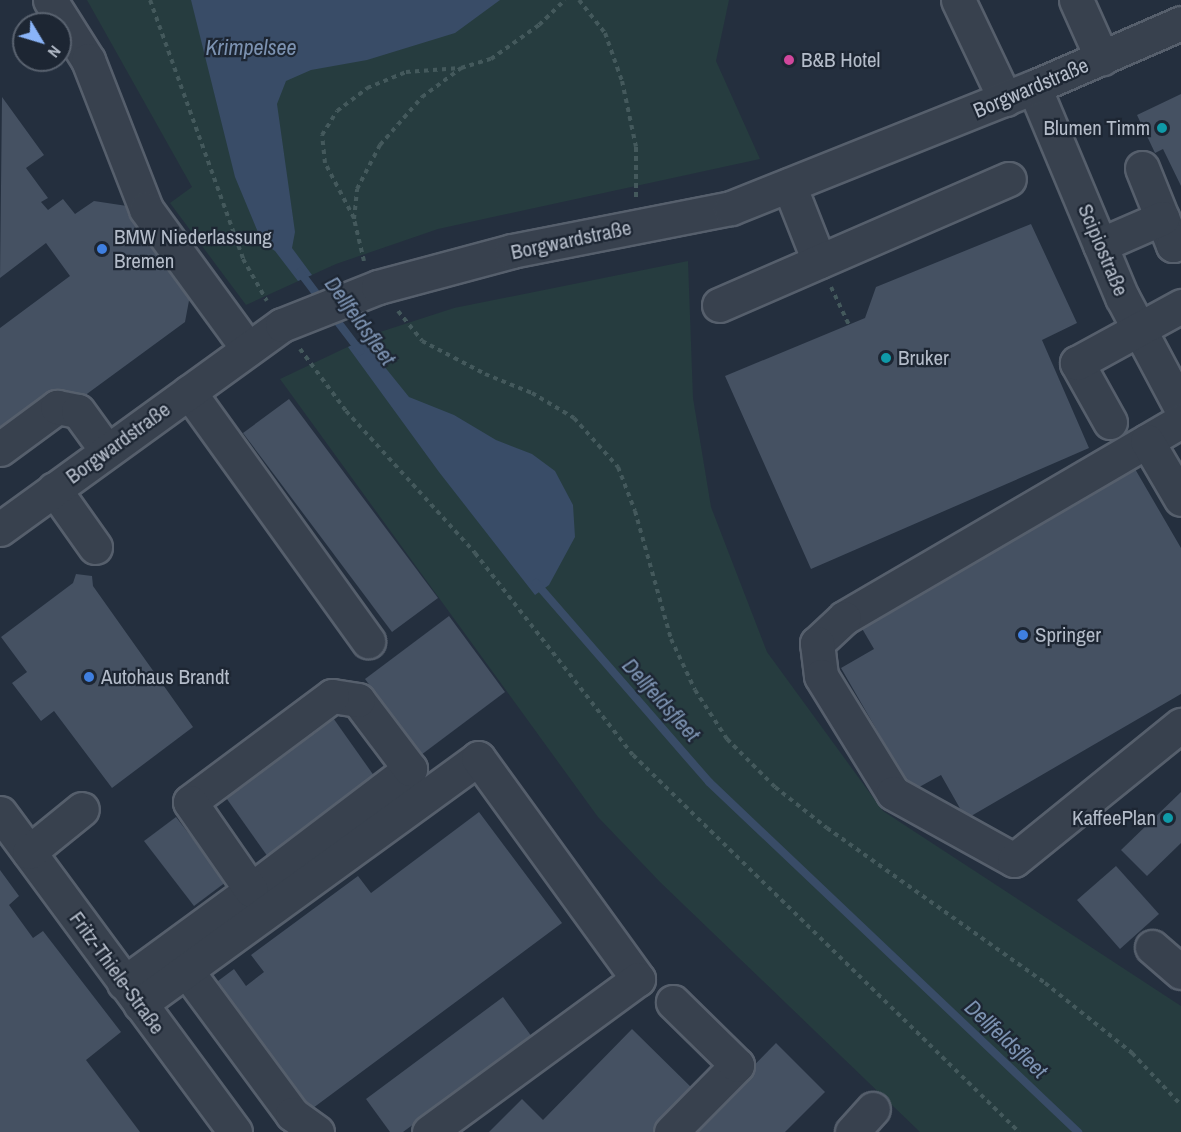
<!DOCTYPE html>
<meta charset="utf-8">
<style>
body{margin:0}
#map{position:relative;width:1181px;height:1132px;overflow:hidden;background:#242f3e;font-family:"Archivo Narrow",sans-serif}
div>[style]{position:absolute}
.green>*{inset:0;background:#263c3f}
.water>*{inset:0;background:#394c67}
.stream>*{height:8px;margin:-4px;padding:0 4px;transform-origin:4px;border-radius:4px;background:#394c67}
.building>*{inset:0;background:#455162}
.path>*{height:4px;margin-top:-2px;transform-origin:0;background:repeating-linear-gradient(90deg,#44595c 0 4.5px,transparent 0 9px)}
.roads{filter:drop-shadow(2px 0 #565f6c) drop-shadow(-2px 0 #565f6c) drop-shadow(0 2px #565f6c) drop-shadow(0 -2px #565f6c)}
.minor>*{height:33px;margin:-16.5px;padding:0 16.5px;transform-origin:16.5px;border-radius:16.5px;background:#38414e}
.dots>*{width:16px;height:16px;translate:-50% -50%;box-sizing:border-box;border:3px solid #1d2633;border-radius:50%}
span{translate:-50% -50%;white-space:nowrap;text-align:center;line-height:1.15;-webkit-text-stroke:4.5px #1d2633;paint-order:stroke}
.poi-label{font-size:21px;color:#b4bcc9}
.left{translate:0 -50%;text-align:left}
.right{translate:-100% -50%;text-align:right}
.street-label{font-size:21px;color:#b4bcc9}
.water-label{font-size:22px;color:#7c92b1;font-style:italic}
.north{position:absolute;left:12px;top:12px;width:60px;height:60px;box-sizing:border-box;background:#1d2633;border:2px solid #59626f;border-radius:50%;rotate:128deg;font-size:16px;font-weight:700;line-height:24px;text-align:center;color:#b4bcc9}
.north::after{content:'';display:block;margin:auto;width:21px;height:27px;background:#8ab4f8;clip-path:polygon(50% 0,100% 100%,50% 72%,0 100%)}
</style>
<div id="map">
<div class="green">
<div style="clip-path:polygon(87px 0,729px 0,716px 61px,760px 159px,438px 229px,336px 264px,246px 305px,170px 203px,192px 187px)"></div>
<div style="clip-path:polygon(688px 261px,693px 398px,711px 507px,767px 652px,883px 811px,1181px 1006px,1181px 1132px,920px 1132px,660px 882px,598px 817px,280px 379px,377px 333px,454px 308px)"></div>
</div>
<div class="water">
<div style="clip-path:polygon(191px 0,500px 0,455px 33px,367px 60px,311px 70px,286px 81px,277px 104px,295px 232px,292px 248px,312px 275px,298px 281px,275px 251px,262px 242px,235px 177px)"></div>
<div style="clip-path:polygon(363px 340px,409px 397px,454px 415px,496px 440px,532px 454px,555px 471px,573px 505px,575px 537px,549px 585px,535px 595px,439px 472px,348px 347px)"></div>
</div>
<div class="stream">
<div style="left:300px;top:272px;width:36px;rotate:53deg"></div>
<div style="left:331px;top:313px;width:48px;rotate:52.7deg"></div>
<div style="left:536px;top:583px;width:264px;rotate:49deg"></div>
<div style="left:709px;top:782px;width:509px;rotate:43.49deg"></div>
</div>
<div class="building">
<div style="clip-path:polygon(1181px 94px,1181px 186px,1163px 149px,1155px 153px,1137px 115px)"></div>
<div style="clip-path:polygon(2px 97px,44px 155px,26px 168px,48px 198px,41px 202px,48px 210px,63px 199px,75px 214px,94px 201px,127px 206px,191px 290px,185px 322px,80px 399px,0 431px,0 328px,70px 276px,46px 243px,0 278px)"></div>
<div style="clip-path:polygon(1031px 224px,1077px 323px,1042px 340px,1089px 448px,811px 569px,725px 376px,865px 318px,876px 287px)"></div>
<div style="clip-path:polygon(289px 399px,438px 598px,392px 632px,243px 433px)"></div>
<div style="clip-path:polygon(1131px 462px,1181px 548px,1181px 694px,966px 819px,941px 775px,912px 791px,841px 668px,874px 649px,857px 620px)"></div>
<div style="clip-path:polygon(76px 574px,92px 576px,93px 586px,193px 727px,112px 788px,54px 711px,41px 721px,12px 683px,27px 672px,1px 637px,73px 583px)"></div>
<div style="clip-path:polygon(449px 616px,505px 692px,421px 755px,365px 679px)"></div>
<div style="clip-path:polygon(331px 715px,377px 780px,268px 857px,222px 792px)"></div>
<div style="clip-path:polygon(1181px 792px,1181px 843px,1147px 876px,1121px 850px)"></div>
<div style="clip-path:polygon(479px 812px,562px 923px,309px 1111px,214px 984px,234px 969px,246px 986px,264px 972px,251px 955px,358px 876px,371px 893px)"></div>
<div style="clip-path:polygon(176px 817px,226px 882px,194px 906px,144px 841px)"></div>
<div style="clip-path:polygon(1116px 866px,1159px 914px,1120px 949px,1077px 900px)"></div>
<div style="clip-path:polygon(0 870px,19px 896px,9px 905px,33px 938px,43px 931px,121px 1032px,86px 1060px,140px 1132px,0 1132px)"></div>
<div style="clip-path:polygon(503px 997px,532px 1037px,403px 1132px,390px 1132px,366px 1099px)"></div>
<div style="clip-path:polygon(632px 1029px,698px 1094px,661px 1132px,489px 1132px,522px 1099px,543px 1120px)"></div>
<div style="clip-path:polygon(776px 1043px,825px 1092px,785px 1132px,688px 1132px)"></div>
</div>
<div class="path">
<div style="left:150px;top:0;width:275px;rotate:70.2deg"></div>
<div style="left:243px;top:259px;width:48px;rotate:60.3deg"></div>
<div style="left:579px;top:0;width:42px;rotate:51.8deg"></div>
<div style="left:605px;top:33px;width:51px;rotate:70.5deg"></div>
<div style="left:622px;top:81px;width:67px;rotate:78deg"></div>
<div style="left:636px;top:147px;width:52px;rotate:90deg"></div>
<div style="left:354px;top:218px;width:62px;rotate:-117.8deg"></div>
<div style="left:325px;top:163px;width:28px;rotate:-96deg"></div>
<div style="left:322px;top:135px;width:28px;rotate:-58deg"></div>
<div style="left:337px;top:111px;width:38px;rotate:-37deg"></div>
<div style="left:367px;top:88px;width:42px;rotate:-22.3deg"></div>
<div style="left:406px;top:72px;width:54px;rotate:-4.2deg"></div>
<div style="left:364px;top:261px;width:43px;rotate:-103.4deg"></div>
<div style="left:354px;top:219px;width:30px;rotate:-84deg"></div>
<div style="left:357px;top:189px;width:50px;rotate:-62.4deg"></div>
<div style="left:380px;top:145px;width:64px;rotate:-48.8deg"></div>
<div style="left:422px;top:97px;width:49px;rotate:-36.6deg"></div>
<div style="left:461px;top:68px;width:31px;rotate:-17deg"></div>
<div style="left:491px;top:59px;width:59px;rotate:-35.3deg"></div>
<div style="left:539px;top:25px;width:36px;rotate:-44deg"></div>
<div style="left:831px;top:287px;width:42px;rotate:64.7deg"></div>
<div style="left:398px;top:311px;width:38px;rotate:51deg"></div>
<div style="left:422px;top:341px;width:71px;rotate:27.6deg"></div>
<div style="left:485px;top:374px;width:51px;rotate:22deg"></div>
<div style="left:532px;top:393px;width:49px;rotate:30.8deg"></div>
<div style="left:574px;top:418px;width:66px;rotate:48.1deg"></div>
<div style="left:618px;top:467px;width:47px;rotate:68.9deg"></div>
<div style="left:635px;top:511px;width:133px;rotate:74.3deg"></div>
<div style="left:671px;top:639px;width:56px;rotate:64.8deg"></div>
<div style="left:695px;top:690px;width:59px;rotate:56.9deg"></div>
<div style="left:727px;top:739px;width:68px;rotate:45deg"></div>
<div style="left:775px;top:787px;width:66px;rotate:38.3deg"></div>
<div style="left:827px;top:828px;width:267px;rotate:35.4deg"></div>
<div style="left:1045px;top:983px;width:112px;rotate:38.8deg"></div>
<div style="left:1132px;top:1053px;width:71px;rotate:46.7deg"></div>
<div style="left:300px;top:349px;width:77px;rotate:53.4deg"></div>
<div style="left:346px;top:411px;width:192px;rotate:47.7deg"></div>
<div style="left:475px;top:553px;width:256px;rotate:52deg"></div>
<div style="left:633px;top:755px;width:540px;rotate:44.32deg"></div>
</div>
<div class="roads">
<div class="minor">
<div style="left:50px;top:0;width:71px;rotate:57.7deg"></div>
<div style="left:88px;top:60px;width:160px;rotate:68.7deg"></div>
<div style="left:146px;top:209px;width:173px;rotate:53.9deg"></div>
<div style="left:958px;top:0;width:110px;rotate:64.6deg"></div>
<div style="left:1076px;top:0;width:64px;rotate:65.9deg"></div>
<div style="left:1034px;top:87px;width:228px;rotate:67.3deg"></div>
<div style="left:1122px;top:297px;width:126px;rotate:62deg"></div>
<div style="left:1142px;top:168px;width:83px;rotate:68.1deg"></div>
<div style="left:1173px;top:245px;width:9px;rotate:-27deg"></div>
<div style="left:789px;top:185px;width:82px;rotate:68.5deg"></div>
<div style="left:1100px;top:245px;width:68px;rotate:-23.5deg"></div>
<div style="left:719px;top:305px;width:316px;rotate:-23.5deg"></div>
<div style="left:189px;top:392px;width:307px;rotate:54.3deg"></div>
<div style="left:1181px;top:421px;width:390px;rotate:149.7deg"></div>
<div style="left:844px;top:618px;width:37px;rotate:137deg"></div>
<div style="left:817px;top:643px;width:33px;rotate:83deg"></div>
<div style="left:821px;top:676px;width:137px;rotate:58.4deg"></div>
<div style="left:893px;top:793px;width:138px;rotate:29deg"></div>
<div style="left:1014px;top:860px;width:215px;rotate:-39deg"></div>
<div style="left:1110px;top:422px;width:68px;rotate:-119.2deg"></div>
<div style="left:1077px;top:363px;width:119px;rotate:-28.7deg"></div>
<div style="left:1147px;top:441px;width:67px;rotate:59.6deg"></div>
<div style="left:0;top:449px;width:71px;rotate:-36.4deg"></div>
<div style="left:57px;top:407px;width:21px;rotate:11deg"></div>
<div style="left:78px;top:411px;width:49px;rotate:54.1deg"></div>
<div style="left:54px;top:489px;width:71px;rotate:54.7deg"></div>
<div style="left:0;top:529px;width:348px;rotate:-35.9deg"></div>
<div style="left:282px;top:325px;width:103px;rotate:-21.6deg"></div>
<div style="left:378px;top:287px;width:139px;rotate:-15deg"></div>
<div style="left:512px;top:251px;width:223px;rotate:-11.1deg"></div>
<div style="left:731px;top:208px;width:326px;rotate:-21.8deg"></div>
<div style="left:1034px;top:87px;width:160px;rotate:-23.5deg"></div>
<div style="left:0;top:813px;width:396px;rotate:53.6deg"></div>
<div style="left:29px;top:852px;width:68px;rotate:-39.1deg"></div>
<div style="left:1152px;top:947px;width:38px;rotate:41deg"></div>
<div style="left:186px;top:970px;width:179px;rotate:53.6deg"></div>
<div style="left:292px;top:1114px;width:31px;rotate:36deg"></div>
<div style="left:124px;top:983px;width:157px;rotate:-36.2deg"></div>
<div style="left:251px;top:890px;width:200px;rotate:-37.3deg"></div>
<div style="left:410px;top:769px;width:86px;rotate:-127deg"></div>
<div style="left:358px;top:700px;width:26px;rotate:-171deg"></div>
<div style="left:332px;top:696px;width:177px;rotate:143.3deg"></div>
<div style="left:190px;top:802px;width:107px;rotate:55.3deg"></div>
<div style="left:140px;top:1004px;width:418px;rotate:-36deg"></div>
<div style="left:478px;top:758px;width:273px;rotate:54.1deg"></div>
<div style="left:638px;top:979px;width:259px;rotate:143.8deg"></div>
<div style="left:671px;top:1132px;width:94px;rotate:-45.4deg"></div>
<div style="left:737px;top:1065px;width:90px;rotate:-135.5deg"></div>
<div style="left:852px;top:1132px;width:31px;rotate:-48deg"></div>
</div>
</div>
<div class="dots">
<div style="left:789px;top:60px;background:#d1479c"></div>
<div style="left:1162px;top:128px;background:#0f9aa8"></div>
<div style="left:102px;top:249px;background:#3f7fe0"></div>
<div style="left:886px;top:358px;background:#0f9aa8"></div>
<div style="left:1023px;top:635px;background:#3f7fe0"></div>
<div style="left:89px;top:677px;background:#3f7fe0"></div>
<div style="left:1168px;top:818px;background:#0f9aa8"></div>
</div>
<div class="poi-label">
<span class="left" style="left:801px;top:60px">B&amp;B Hotel</span>
<span class="right" style="left:1150px;top:128px">Blumen Timm</span>
<span class="left" style="left:114px;top:249px">BMW Niederlassung<br>Bremen</span>
<span class="left" style="left:898px;top:358px">Bruker</span>
<span class="left" style="left:1035px;top:635px">Springer</span>
<span class="left" style="left:101px;top:677px">Autohaus Brandt</span>
<span class="right" style="left:1156px;top:818px">KaffeePlan</span>
</div>
<div class="street-label">
<span style="left:1031px;top:88px;rotate:-23deg">Borgwardstraße</span>
<span style="left:571px;top:240px;rotate:-12deg">Borgwardstraße</span>
<span style="left:1103px;top:250px;rotate:67deg">Scipiostraße</span>
<span style="left:118px;top:443px;rotate:-36deg">Borgwardstraße</span>
<span style="left:117px;top:973px;rotate:54deg">Fritz-Thiele-Straße</span>
</div>
<div class="water-label">
<span style="left:251px;top:48px">Krimpelsee</span>
<span style="left:360px;top:321px;rotate:54deg">Dellfeldsfleet</span>
<span style="left:661px;top:700px;rotate:48deg">Dellfeldsfleet</span>
<span style="left:1006px;top:1039px;rotate:43deg">Dellfeldsfleet</span>
</div>
<div class="north">N</div>
</div>
